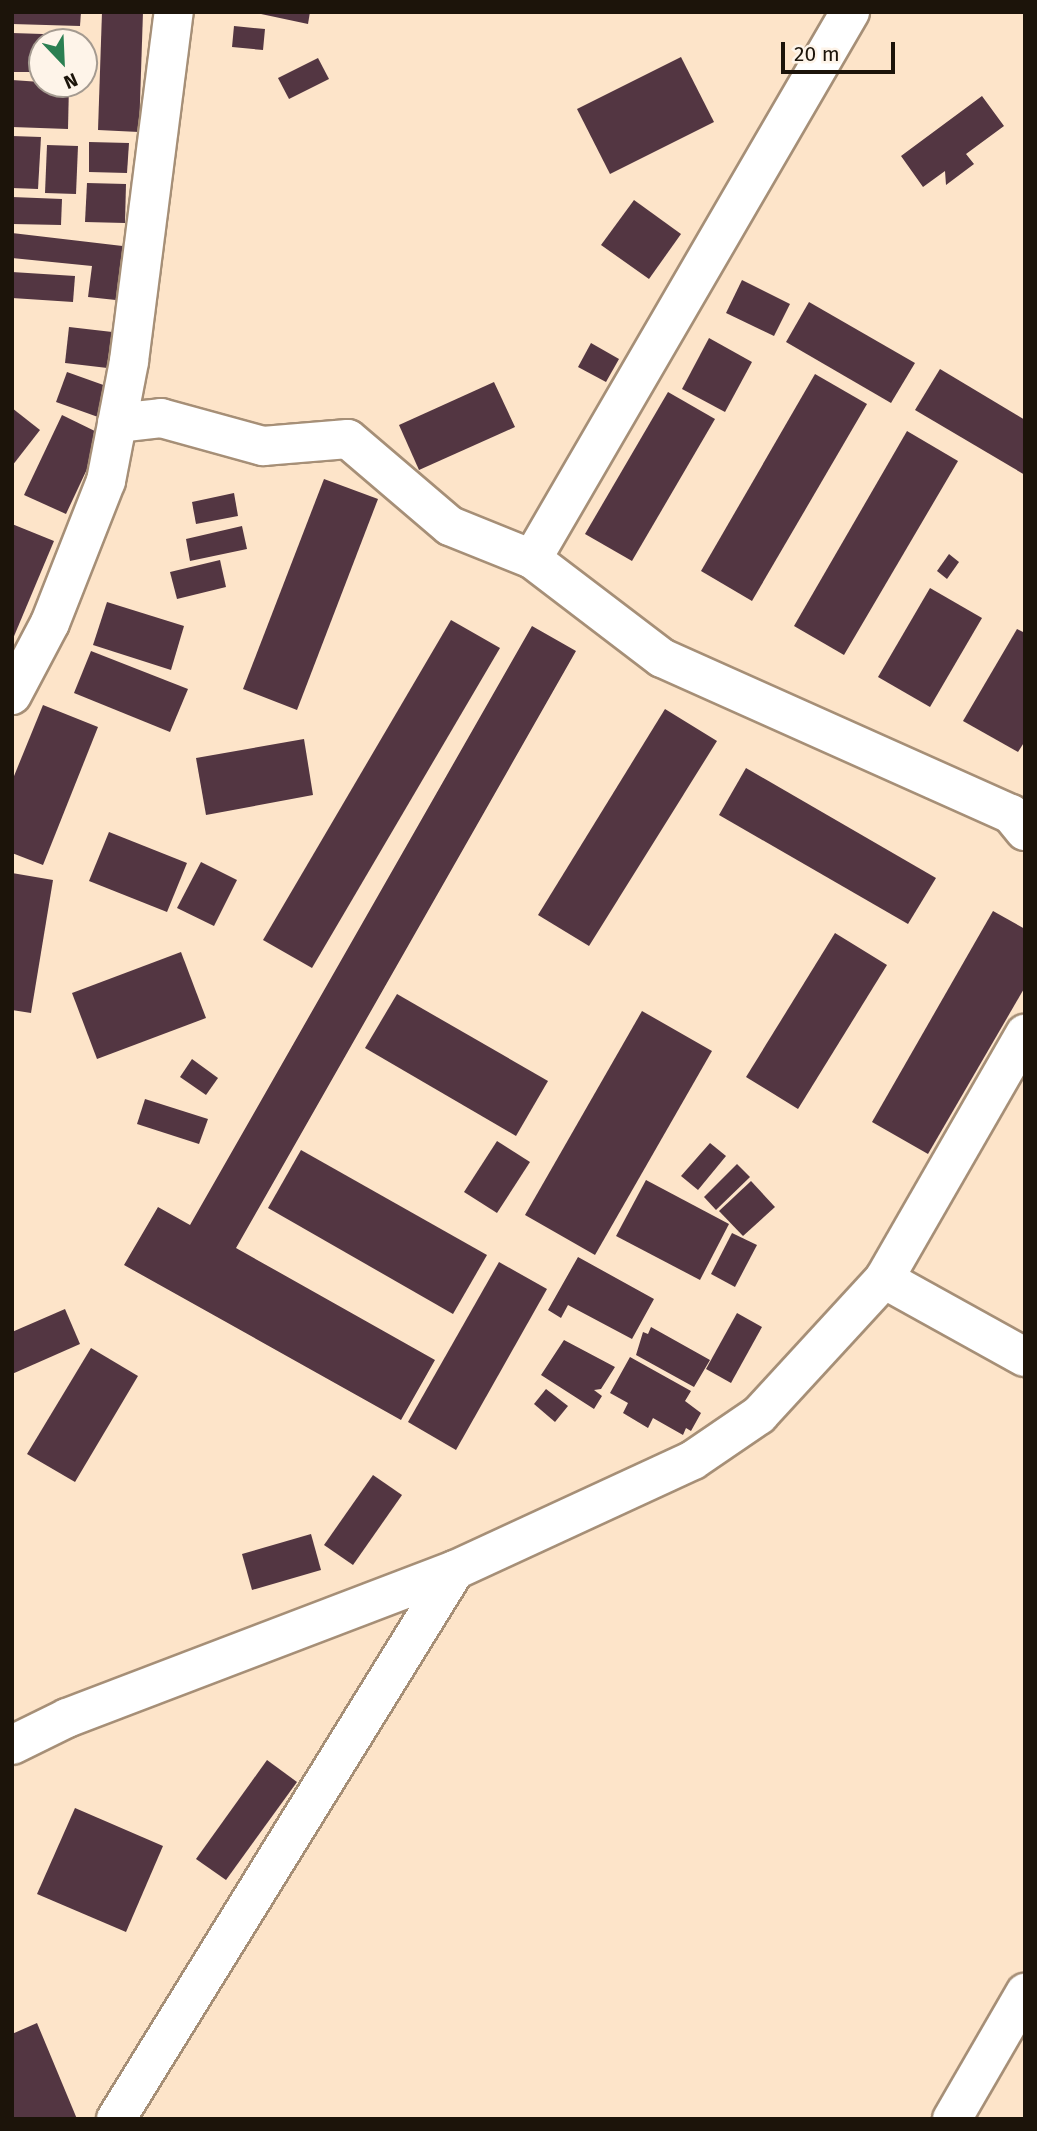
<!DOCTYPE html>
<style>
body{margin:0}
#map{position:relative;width:1037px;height:2131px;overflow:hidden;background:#fde4c9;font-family:"Fira Sans",sans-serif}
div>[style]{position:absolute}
.building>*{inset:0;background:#533642}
.roads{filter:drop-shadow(2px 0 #a68f77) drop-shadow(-2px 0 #a68f77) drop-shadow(0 2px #a68f77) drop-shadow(0 -2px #a68f77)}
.minor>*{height:38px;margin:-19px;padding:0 19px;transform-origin:19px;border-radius:19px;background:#fff}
.major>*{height:38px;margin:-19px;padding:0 19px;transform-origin:19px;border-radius:19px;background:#fff}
span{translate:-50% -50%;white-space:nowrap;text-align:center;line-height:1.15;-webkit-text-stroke:7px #fef4e9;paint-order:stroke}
.frame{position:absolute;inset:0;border:14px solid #1c140a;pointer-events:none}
.north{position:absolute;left:28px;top:28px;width:70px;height:70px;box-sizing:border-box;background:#fef4e9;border:2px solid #a49a90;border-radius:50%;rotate:157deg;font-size:19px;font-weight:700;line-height:28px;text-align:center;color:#1c140a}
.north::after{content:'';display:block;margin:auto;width:24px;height:32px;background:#2b7f52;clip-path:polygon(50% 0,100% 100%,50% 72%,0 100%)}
.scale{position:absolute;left:781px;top:42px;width:114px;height:32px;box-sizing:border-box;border:4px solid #1c140a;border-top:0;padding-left:9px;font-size:21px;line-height:24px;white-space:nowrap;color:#1c140a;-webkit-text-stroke:5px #fef4e9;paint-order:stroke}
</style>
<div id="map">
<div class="building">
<div style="clip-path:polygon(12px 12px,81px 12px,80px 26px,12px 24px)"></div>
<div style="clip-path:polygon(102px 12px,143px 12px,139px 132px,98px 130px)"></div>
<div style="clip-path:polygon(252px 12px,310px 12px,308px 24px)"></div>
<div style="clip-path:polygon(234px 26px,265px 29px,263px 50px,232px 47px)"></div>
<div style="clip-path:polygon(12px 33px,73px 35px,73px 42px,42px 42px,42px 72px,12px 72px)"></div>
<div style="clip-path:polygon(681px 57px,714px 122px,610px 174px,577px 109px)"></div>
<div style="clip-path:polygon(318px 58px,329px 79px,289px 99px,278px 78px)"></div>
<div style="clip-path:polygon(12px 80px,69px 84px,68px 129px,12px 127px)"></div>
<div style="clip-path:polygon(982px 96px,1004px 126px,966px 154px,974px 164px,946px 185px,945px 171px,923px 187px,901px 156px)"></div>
<div style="clip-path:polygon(12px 136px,41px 137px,38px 189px,12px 188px)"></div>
<div style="clip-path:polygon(89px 142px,129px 143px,127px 173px,89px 172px)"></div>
<div style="clip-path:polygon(47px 145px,78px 146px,76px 194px,45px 193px)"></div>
<div style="clip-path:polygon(87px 183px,126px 184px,125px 223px,85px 222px)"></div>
<div style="clip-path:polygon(12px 197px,62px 199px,61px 225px,12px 224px)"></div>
<div style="clip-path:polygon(634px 200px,681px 234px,649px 279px,601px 245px)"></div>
<div style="clip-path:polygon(12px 233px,131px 247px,125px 301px,88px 297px,92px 266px,12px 258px)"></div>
<div style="clip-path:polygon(12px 272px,75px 276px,73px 302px,12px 298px)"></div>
<div style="clip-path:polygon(742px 280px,790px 304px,774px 336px,726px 313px)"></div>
<div style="clip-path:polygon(809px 302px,915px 363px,891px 403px,786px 342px)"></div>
<div style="clip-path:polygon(69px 327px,121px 333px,116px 369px,65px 363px)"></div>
<div style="clip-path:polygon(709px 338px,752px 362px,725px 412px,682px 389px)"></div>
<div style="clip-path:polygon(591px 343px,619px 359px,606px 382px,578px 367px)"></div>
<div style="clip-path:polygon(940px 369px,1025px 420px,1025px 475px,915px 410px)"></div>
<div style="clip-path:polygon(67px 372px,109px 387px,98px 417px,56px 402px)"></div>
<div style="clip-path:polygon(815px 374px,867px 404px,752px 601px,701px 571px)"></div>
<div style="clip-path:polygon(494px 382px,515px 427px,419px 470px,399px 425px)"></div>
<div style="clip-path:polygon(668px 392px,715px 419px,632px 561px,585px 534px)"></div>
<div style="clip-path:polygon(12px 408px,40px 430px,12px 466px)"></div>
<div style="clip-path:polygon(62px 415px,103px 435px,66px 514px,24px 495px)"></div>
<div style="clip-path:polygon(907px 431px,958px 461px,844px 655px,794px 626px)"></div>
<div style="clip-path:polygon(324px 479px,378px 499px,297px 710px,243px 689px)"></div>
<div style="clip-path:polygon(234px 493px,238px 516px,196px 524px,192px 502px)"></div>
<div style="clip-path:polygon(12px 524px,54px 541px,12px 641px)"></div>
<div style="clip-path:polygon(242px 526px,247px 549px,190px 561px,186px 539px)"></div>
<div style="clip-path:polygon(949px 554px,959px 562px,947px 579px,937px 571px)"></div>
<div style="clip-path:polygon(220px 560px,226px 587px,177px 599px,170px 572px)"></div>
<div style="clip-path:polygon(930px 588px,982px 618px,930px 707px,878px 677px)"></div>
<div style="clip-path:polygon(107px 602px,184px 626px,171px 670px,93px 645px)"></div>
<div style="clip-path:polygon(451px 620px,500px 648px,312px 968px,263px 940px)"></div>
<div style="clip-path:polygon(532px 626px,576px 651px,236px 1248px,435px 1360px,401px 1420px,124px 1265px,158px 1207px,190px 1225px)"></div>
<div style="clip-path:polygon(1017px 629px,1025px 633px,1025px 741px,1018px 752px,963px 721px)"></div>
<div style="clip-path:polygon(91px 651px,188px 689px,170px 732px,74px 693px)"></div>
<div style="clip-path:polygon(43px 705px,98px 727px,43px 865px,12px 853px,12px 781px)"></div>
<div style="clip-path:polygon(665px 709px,717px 741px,589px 946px,538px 915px)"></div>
<div style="clip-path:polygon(304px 739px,313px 795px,206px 815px,196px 758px)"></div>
<div style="clip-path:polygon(746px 768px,936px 878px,908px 924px,719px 815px)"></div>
<div style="clip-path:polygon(109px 832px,187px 863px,167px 912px,89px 881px)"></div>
<div style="clip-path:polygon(201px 862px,237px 880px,214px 926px,177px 908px)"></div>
<div style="clip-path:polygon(12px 873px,53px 880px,31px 1013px,12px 1010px)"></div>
<div style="clip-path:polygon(993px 911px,1025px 929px,1025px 987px,928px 1154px,872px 1122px)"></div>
<div style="clip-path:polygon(835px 933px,887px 965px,798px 1109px,746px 1077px)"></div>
<div style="clip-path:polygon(181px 952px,206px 1018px,97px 1059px,72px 993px)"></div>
<div style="clip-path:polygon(397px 994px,548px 1081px,516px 1136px,365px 1048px)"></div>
<div style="clip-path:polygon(642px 1011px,712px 1051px,595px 1255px,525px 1215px)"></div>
<div style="clip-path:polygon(192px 1059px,218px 1078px,206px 1095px,180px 1077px)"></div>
<div style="clip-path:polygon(145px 1099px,208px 1119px,199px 1144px,137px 1124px)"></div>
<div style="clip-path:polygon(497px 1141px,530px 1162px,497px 1213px,464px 1192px)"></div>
<div style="clip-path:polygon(710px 1143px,726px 1156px,698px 1190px,681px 1176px)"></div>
<div style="clip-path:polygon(301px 1150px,487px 1255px,453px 1314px,268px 1208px)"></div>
<div style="clip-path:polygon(737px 1164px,750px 1177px,716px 1210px,704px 1197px)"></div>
<div style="clip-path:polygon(646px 1180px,729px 1224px,700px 1280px,616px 1236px)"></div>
<div style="clip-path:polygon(751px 1181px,775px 1207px,743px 1236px,719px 1211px)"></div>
<div style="clip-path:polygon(732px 1233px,757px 1245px,735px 1287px,711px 1274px)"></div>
<div style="clip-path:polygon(578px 1257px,654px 1299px,632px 1339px,568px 1305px,561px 1318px,548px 1310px)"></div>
<div style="clip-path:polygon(499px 1262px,547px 1289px,456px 1450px,408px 1422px)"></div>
<div style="clip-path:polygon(65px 1309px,80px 1344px,12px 1374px,12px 1332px)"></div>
<div style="clip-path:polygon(737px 1313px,762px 1327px,731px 1383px,706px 1369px)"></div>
<div style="clip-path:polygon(651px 1327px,710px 1360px,694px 1387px,636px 1355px,643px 1332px,648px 1334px)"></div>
<div style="clip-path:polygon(564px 1340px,615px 1367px,601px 1389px,594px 1390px,602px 1396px,594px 1409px,541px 1375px)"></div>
<div style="clip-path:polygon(91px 1348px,138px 1376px,75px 1482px,27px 1454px)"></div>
<div style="clip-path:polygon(630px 1357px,691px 1391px,685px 1401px,701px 1413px,691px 1431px,686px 1428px,683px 1435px,653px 1418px,648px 1428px,623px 1413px,628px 1403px,610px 1393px)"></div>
<div style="clip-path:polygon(546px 1389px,568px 1406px,555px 1422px,534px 1404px)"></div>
<div style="clip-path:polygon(373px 1475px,402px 1495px,353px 1565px,324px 1545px)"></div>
<div style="clip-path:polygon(311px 1534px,321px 1570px,252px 1590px,242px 1554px)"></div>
<div style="clip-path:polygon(267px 1760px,297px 1782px,226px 1880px,196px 1859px)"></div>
<div style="clip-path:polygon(75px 1808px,163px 1846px,126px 1932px,37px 1894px)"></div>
<div style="clip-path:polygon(37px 2023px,77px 2119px,12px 2119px,12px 2034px)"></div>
</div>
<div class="roads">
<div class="minor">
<div style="left:117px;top:423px;width:44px;rotate:-6.5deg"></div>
<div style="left:161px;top:418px;width:106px;rotate:15.4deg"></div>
<div style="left:263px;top:446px;width:85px;rotate:-4.7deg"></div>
<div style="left:348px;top:439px;width:134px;rotate:40.5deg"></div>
<div style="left:450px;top:526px;width:88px;rotate:21.9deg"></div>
<div style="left:532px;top:559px;width:163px;rotate:37.3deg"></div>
<div style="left:662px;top:658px;width:382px;rotate:24.1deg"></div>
<div style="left:1011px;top:814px;width:22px;rotate:51deg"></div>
<div style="left:532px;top:559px;width:633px;rotate:-59.83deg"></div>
<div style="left:12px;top:695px;width:81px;rotate:-62.2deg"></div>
<div style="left:50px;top:623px;width:153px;rotate:-68.5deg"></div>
<div style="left:106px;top:481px;width:122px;rotate:-79.1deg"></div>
<div style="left:129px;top:361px;width:352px;rotate:-82.7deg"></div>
<div style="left:884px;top:1279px;width:161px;rotate:29deg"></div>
<div style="left:12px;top:1745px;width:61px;rotate:-26.1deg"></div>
<div style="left:67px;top:1718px;width:415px;rotate:-20.9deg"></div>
<div style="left:455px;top:1570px;width:262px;rotate:-24.8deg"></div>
<div style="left:693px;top:1460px;width:80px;rotate:-34.3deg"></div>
<div style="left:759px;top:1415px;width:185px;rotate:-47.4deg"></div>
<div style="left:884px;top:1279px;width:283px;rotate:-60.1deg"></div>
<div style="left:116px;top:2119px;width:645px;rotate:-58.31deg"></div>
</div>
<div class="major">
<div style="left:952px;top:2119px;width:146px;rotate:-59.9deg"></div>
</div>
</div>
<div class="frame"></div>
<div class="north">N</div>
<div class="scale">20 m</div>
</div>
